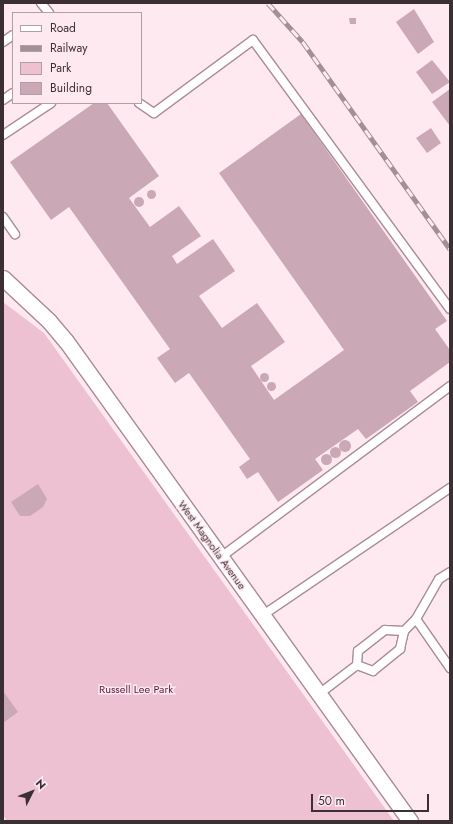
<!DOCTYPE html>
<style>
body{margin:0}
#map{position:relative;width:453px;height:824px;overflow:hidden;background:#fee9f1;font-family:Jost,sans-serif}
div>[style]{position:absolute}
.green>*{inset:0;background:#edc0d2}
.building>*{inset:0;background:#caa8b6}
.round{border-radius:50%}
.roads{filter:drop-shadow(1px 0 #ab8b98) drop-shadow(-1px 0 #ab8b98) drop-shadow(0 1px #ab8b98) drop-shadow(0 -1px #ab8b98)}
.lane>*{height:8px;margin:-4px;padding:0 4px;transform-origin:4px;border-radius:4px;background:#fff}
.street>*{height:15px;margin:-7.5px;padding:0 7.5px;transform-origin:7.5px;border-radius:7.5px;background:#fff}
.rail>*{height:4.5px;margin-top:-2.25px;transform-origin:0;background:repeating-linear-gradient(90deg,#fee9f1 0 9px,#a19096 0 18px);box-sizing:border-box;border-block:1px solid #a19096}
span{translate:-50% -50%;white-space:nowrap;text-align:center;line-height:1.15;-webkit-text-stroke:3px #fee9f1;paint-order:stroke}
.street-label{font-size:11px;color:#3c2f34}
.park-label{font-size:11px;color:#591d3b}
.frame{position:absolute;inset:0;border:4px solid #3c2f34;pointer-events:none}
.legend{position:absolute;left:12px;top:12px;width:130px;height:92px;box-sizing:border-box;background:#fee9f1;border:1px solid #b09fa5;margin:0;padding:5px 7px;list-style:none;font-size:12px;color:#3c2f34}
.legend li{display:flex;align-items:center;gap:8px;height:20px}
.legend b{width:20px;border:1px solid #b09fa5}
.north{position:absolute;left:12px;top:772px;width:40px;height:40px;-webkit-text-stroke:3px #fee9f1;paint-order:stroke;rotate:48deg;font-size:11px;font-weight:700;line-height:16px;text-align:center;color:#3c2f34}
.north::after{content:'';display:block;margin:auto;width:14px;height:18px;background:#3c2f34;clip-path:polygon(50% 0,100% 100%,50% 72%,0 100%)}
.scale{position:absolute;left:311px;top:794px;width:118px;height:18px;box-sizing:border-box;border:2px solid #3c2f34;border-top:0;padding-left:5px;font-size:12px;line-height:14px;white-space:nowrap;color:#3c2f34;-webkit-text-stroke:3px #fee9f1;paint-order:stroke}
</style>
<div id="map">
<div class="green">
<div style="clip-path:polygon(3px 302px,44px 333px,394px 821px,7px 821px,3px 815px)"></div>
</div>
<div class="building">
<div style="clip-path:polygon(414px 9px,434px 42px,418px 54px,396px 22px)"></div>
<div style="clip-path:polygon(349px 18px,356px 18px,356px 24px,350px 24px)"></div>
<div style="clip-path:polygon(432px 60px,450px 82px,432px 94px,416px 72px)"></div>
<div style="clip-path:polygon(450px 89px,450px 126px,432px 102px)"></div>
<div style="clip-path:polygon(94px 103px,107px 103px,159px 176px,129px 198px,150px 227px,179px 206px,201px 236px,172px 256px,177px 264px,213px 239px,235px 271px,199px 296px,222px 328px,257px 303px,285px 342px,251px 366px,274px 400px,344px 350px,219px 173px,301px 114px,447px 321px,435px 329px,450px 350px,450px 362px,410px 391px,418px 402px,366px 439px,358px 429px,315px 459px,323px 470px,278px 502px,258px 472px,247px 479px,239px 467px,250px 459px,189px 373px,175px 383px,157px 358px,170px 349px,69px 207px,51px 220px,10px 162px)"></div>
<div style="clip-path:polygon(431px 128px,441px 143px,427px 153px,416px 138px)"></div>
<div class="round" style="left:146.5px;top:189.5px;width:9px;height:9px"></div>
<div class="round" style="left:134px;top:197px;width:10px;height:10px"></div>
<div class="round" style="left:259.5px;top:372.5px;width:9px;height:9px"></div>
<div class="round" style="left:266.5px;top:381.5px;width:9px;height:9px"></div>
<div class="round" style="left:339px;top:440px;width:12px;height:12px"></div>
<div class="round" style="left:329.5px;top:446.5px;width:11px;height:11px"></div>
<div class="round" style="left:320.5px;top:453.5px;width:11px;height:11px"></div>
<div style="clip-path:polygon(38px 484px,47px 499px,43px 507px,30px 516px,20px 516px,11px 502px)"></div>
<div style="clip-path:polygon(3px 691px,18px 712px,3px 723px)"></div>
</div>
<div class="roads">
<div class="lane">
<div style="left:41px;top:3px;width:13px;rotate:51deg"></div>
<div style="left:3px;top:42px;width:12px;rotate:-35deg"></div>
<div style="left:3px;top:100px;width:12px;rotate:-35deg"></div>
<div style="left:139px;top:103px;width:18px;rotate:34deg"></div>
<div style="left:154px;top:113px;width:123px;rotate:-36.4deg"></div>
<div style="left:253px;top:40px;width:333px;rotate:53.8deg"></div>
<div style="left:3px;top:135px;width:58px;rotate:-33.7deg"></div>
<div style="left:3px;top:217px;width:21px;rotate:55deg"></div>
<div style="left:221px;top:557px;width:286px;rotate:-36.7deg"></div>
<div style="left:263px;top:615px;width:226px;rotate:-34.2deg"></div>
<div style="left:416px;top:619px;width:60px;rotate:55.2deg"></div>
<div style="left:357px;top:665px;width:17px;rotate:21deg"></div>
<div style="left:373px;top:671px;width:35px;rotate:-39deg"></div>
<div style="left:400px;top:649px;width:18px;rotate:-77deg"></div>
<div style="left:404px;top:631px;width:17px;rotate:-45deg"></div>
<div style="left:416px;top:619px;width:46px;rotate:-60.1deg"></div>
<div style="left:439px;top:579px;width:13px;rotate:-32deg"></div>
<div style="left:319px;top:694px;width:48px;rotate:-37.3deg"></div>
<div style="left:357px;top:665px;width:14px;rotate:-86deg"></div>
<div style="left:358px;top:651px;width:34px;rotate:-38deg"></div>
<div style="left:385px;top:630px;width:19px;rotate:3deg"></div>
</div>
<div class="street">
<div style="left:3px;top:278px;width:63px;rotate:43.1deg"></div>
<div style="left:49px;top:321px;width:26px;rotate:50deg"></div>
<div style="left:66px;top:341px;width:591px;rotate:54.37deg"></div>
</div>
</div>
<div class="rail">
<div style="left:268px;top:3px;width:52px;rotate:48.1deg"></div>
<div style="left:303px;top:42px;width:254px;rotate:54.6deg"></div>
</div>
<div class="street-label">
<span style="left:212px;top:545px;rotate:54deg">West Magnolia Avenue</span>
</div>
<div class="park-label">
<span style="left:136px;top:689px">Russell Lee Park</span>
</div>
<div class="frame"></div>
<ul class="legend">
<li><b style="height:5px;background:#fff"></b>Road</li>
<li><b style="height:5px;background:#a19096"></b>Railway</li>
<li><b style="height:11px;background:#edc0d2"></b>Park</li>
<li><b style="height:11px;background:#caa8b6"></b>Building</li>
</ul>
<div class="north">N</div>
<div class="scale">50 m</div>
</div>
